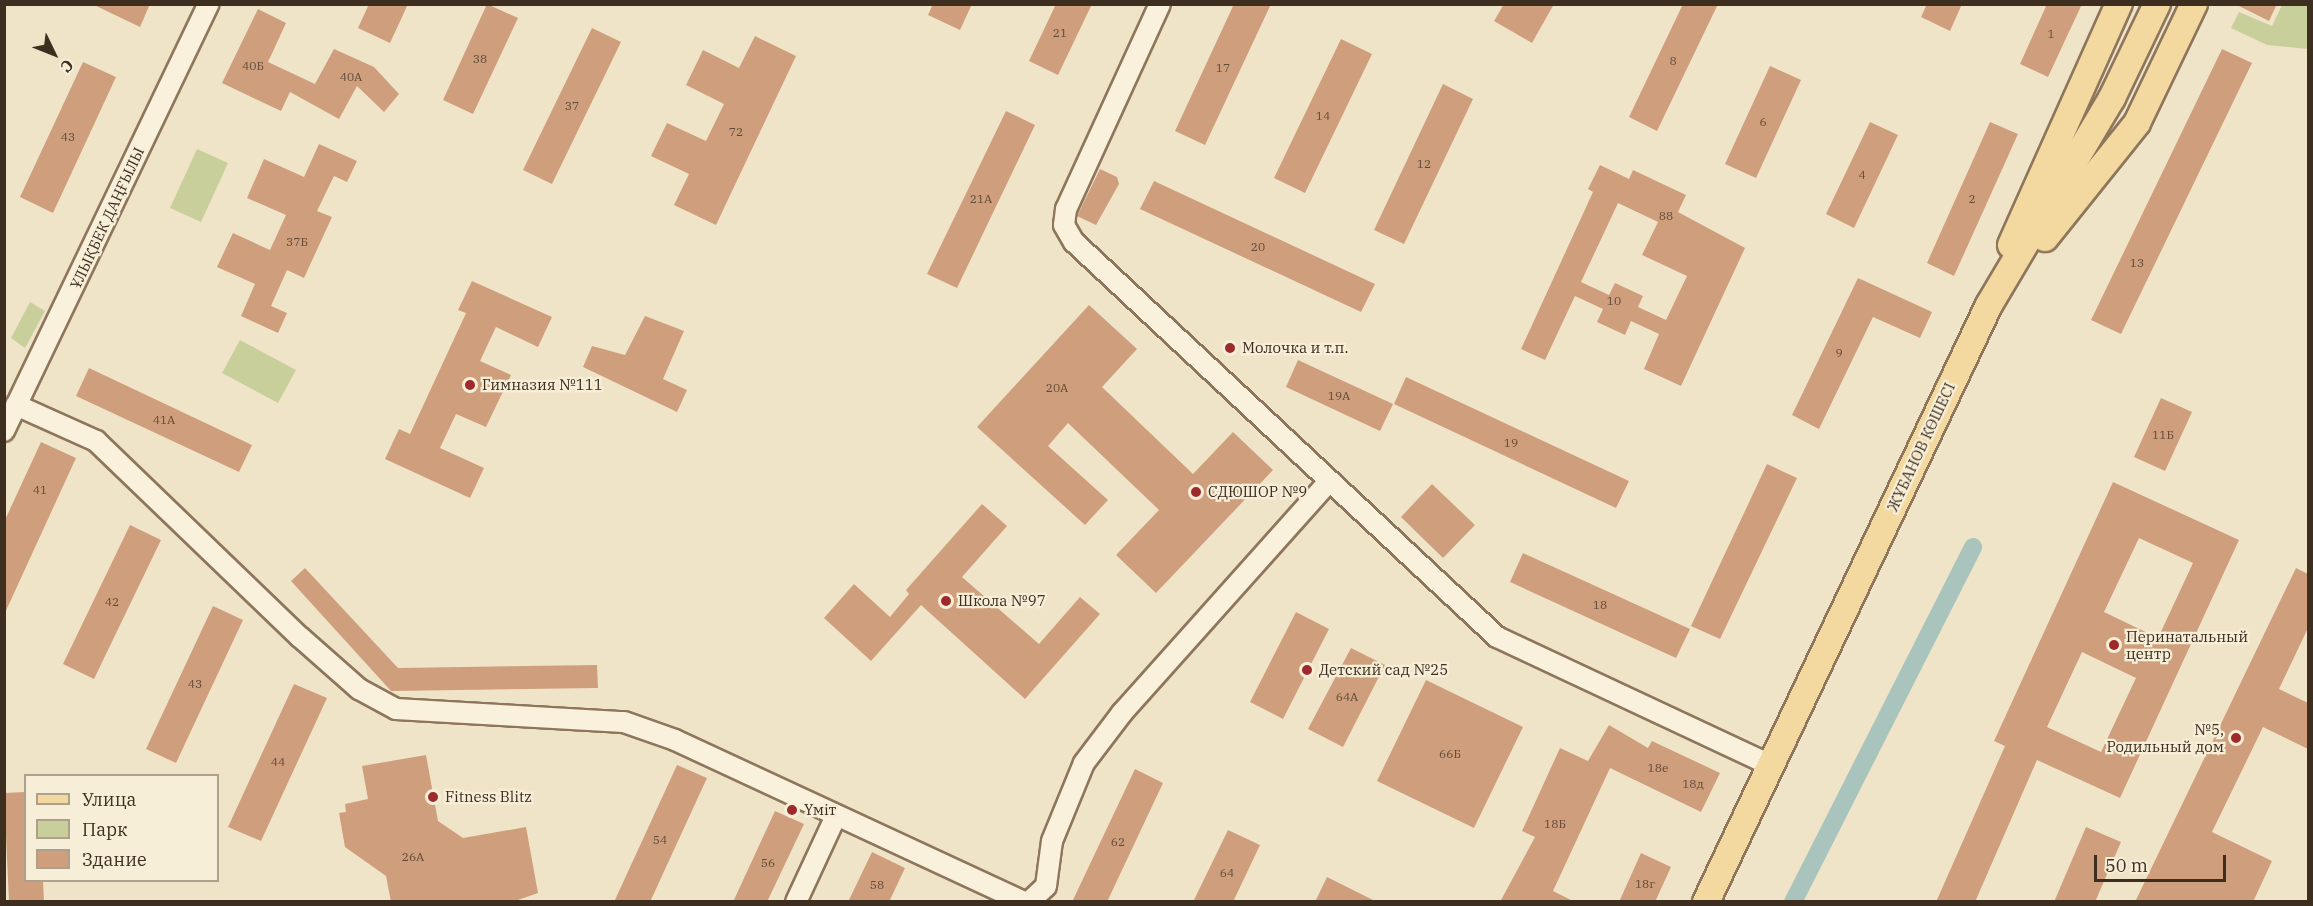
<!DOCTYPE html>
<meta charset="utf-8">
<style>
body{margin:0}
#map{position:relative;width:2313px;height:906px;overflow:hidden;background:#f0e4c8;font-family:"IBM Plex Serif",serif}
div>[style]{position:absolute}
.green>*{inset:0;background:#c9cf9b}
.canal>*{height:18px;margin:-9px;padding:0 9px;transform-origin:9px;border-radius:9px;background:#a9c4bc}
.building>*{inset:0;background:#cf9f7d}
.roads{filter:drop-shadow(2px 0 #8d765c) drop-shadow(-2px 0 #8d765c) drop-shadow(0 2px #8d765c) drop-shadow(0 -2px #8d765c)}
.minor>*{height:20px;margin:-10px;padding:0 10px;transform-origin:10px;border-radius:10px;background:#faf1dc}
.major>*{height:26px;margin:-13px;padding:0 13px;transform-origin:13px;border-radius:13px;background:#f3d9a0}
.dots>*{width:16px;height:16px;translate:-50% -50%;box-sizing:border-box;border:3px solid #f7eed8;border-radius:50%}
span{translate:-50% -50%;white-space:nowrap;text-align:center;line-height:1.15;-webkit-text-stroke:4.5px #f7eed8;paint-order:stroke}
.number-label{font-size:12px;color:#624a37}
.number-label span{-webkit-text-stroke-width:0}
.street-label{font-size:15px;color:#3d2e20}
.poi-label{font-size:15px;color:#3d2e20}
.left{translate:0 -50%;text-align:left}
.right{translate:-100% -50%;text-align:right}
.frame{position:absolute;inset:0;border:6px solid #3d2e20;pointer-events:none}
.legend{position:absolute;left:24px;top:774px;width:195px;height:108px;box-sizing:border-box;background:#f7eed8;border:2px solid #ada18e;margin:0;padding:8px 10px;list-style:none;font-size:18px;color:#3d2e20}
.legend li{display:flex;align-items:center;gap:12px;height:30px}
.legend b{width:30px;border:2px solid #ada18e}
.north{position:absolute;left:24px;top:24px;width:60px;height:60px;-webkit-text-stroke:4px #f7eed8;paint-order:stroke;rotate:133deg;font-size:16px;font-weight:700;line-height:24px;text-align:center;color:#3d2e20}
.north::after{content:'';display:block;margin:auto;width:21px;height:27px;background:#3d2e20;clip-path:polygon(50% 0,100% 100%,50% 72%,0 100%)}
.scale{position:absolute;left:2094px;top:855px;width:132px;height:27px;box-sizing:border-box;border:3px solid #3d2e20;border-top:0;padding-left:8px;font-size:18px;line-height:21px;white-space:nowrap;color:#3d2e20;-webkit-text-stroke:4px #f7eed8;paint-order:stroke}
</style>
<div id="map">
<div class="green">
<div style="clip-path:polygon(2282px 5px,2308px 5px,2308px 49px,2267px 45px,2231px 28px,2239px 12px,2272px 26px)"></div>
<div style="clip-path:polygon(197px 149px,228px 163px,201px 222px,170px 208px)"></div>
<div style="clip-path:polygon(30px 302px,45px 311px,25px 348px,11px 338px)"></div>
<div style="clip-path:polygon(240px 340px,296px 370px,278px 403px,222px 373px)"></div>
</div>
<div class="canal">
<div style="left:1793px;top:902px;width:398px;rotate:-63.1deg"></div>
</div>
<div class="building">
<div style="clip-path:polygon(92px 4px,150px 4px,140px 27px)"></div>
<div style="clip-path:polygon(369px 4px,408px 4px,390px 43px,358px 28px)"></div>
<div style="clip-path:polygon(487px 4px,518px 18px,473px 114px,443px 100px)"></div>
<div style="clip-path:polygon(933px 4px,972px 4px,960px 30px,928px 15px)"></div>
<div style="clip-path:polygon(1056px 4px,1092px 4px,1058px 75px,1029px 61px)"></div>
<div style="clip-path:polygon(1234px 4px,1271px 4px,1205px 145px,1175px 131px)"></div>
<div style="clip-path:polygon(1504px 4px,1554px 4px,1532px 43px,1494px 21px)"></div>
<div style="clip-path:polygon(1683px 4px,1718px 4px,1657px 131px,1629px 117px)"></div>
<div style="clip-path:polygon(1927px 4px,1962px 4px,1950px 31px,1921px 17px)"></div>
<div style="clip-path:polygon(2047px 4px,2082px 4px,2048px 77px,2020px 64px)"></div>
<div style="clip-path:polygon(2235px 4px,2277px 4px,2269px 21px)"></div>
<div style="clip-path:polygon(258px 9px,286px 23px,268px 62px,315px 84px,334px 49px,374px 67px,399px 94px,384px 112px,357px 86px,339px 119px,290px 92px,281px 111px,222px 83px)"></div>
<div style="clip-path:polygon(592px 28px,621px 42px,552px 184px,523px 170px)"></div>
<div style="clip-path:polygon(755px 36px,796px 56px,716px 225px,674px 205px,689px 174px,651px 156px,667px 123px,706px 141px,724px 104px,686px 85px,703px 50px,739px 68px)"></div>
<div style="clip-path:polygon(1341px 39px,1372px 54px,1305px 193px,1274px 178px)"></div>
<div style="clip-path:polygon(2222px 49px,2252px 63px,2121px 334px,2091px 320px)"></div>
<div style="clip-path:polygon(83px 62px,116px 77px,53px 213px,20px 197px)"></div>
<div style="clip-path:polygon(1770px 66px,1801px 80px,1756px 178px,1725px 164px)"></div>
<div style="clip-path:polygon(1443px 84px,1473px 99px,1404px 244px,1374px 230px)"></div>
<div style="clip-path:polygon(1006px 111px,1035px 125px,957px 288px,927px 274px)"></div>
<div style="clip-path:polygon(1870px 122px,1898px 135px,1854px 228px,1826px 214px)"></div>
<div style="clip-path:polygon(1990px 122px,2018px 134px,1954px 276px,1927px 263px)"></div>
<div style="clip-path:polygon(319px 144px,357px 161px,347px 182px,334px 176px,317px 211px,332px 217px,304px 278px,287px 270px,271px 306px,287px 313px,278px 333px,241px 316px,255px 284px,217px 267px,233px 233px,270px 250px,286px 215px,247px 198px,264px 159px,304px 177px)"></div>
<div style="clip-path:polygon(evenodd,1600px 165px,1629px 179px,1633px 170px,1686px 195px,1678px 212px,1745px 248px,1681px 386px,1644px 369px,1659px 334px,1631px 321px,1625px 335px,1597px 322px,1603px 309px,1575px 296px,1545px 360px,1521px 349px,1593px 192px,1588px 189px,1600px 165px,1618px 203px,1658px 222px,1642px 255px,1687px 276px,1666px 320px,1638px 307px,1643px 296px,1615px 283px,1609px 295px,1581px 282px,1618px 203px)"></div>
<div style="clip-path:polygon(1100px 169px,1117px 177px,1119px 184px,1096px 225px,1077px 216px)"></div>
<div style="clip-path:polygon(1154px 181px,1375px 284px,1361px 312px,1140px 209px)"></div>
<div style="clip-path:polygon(1858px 278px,1932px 312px,1920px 338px,1873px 317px,1819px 429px,1792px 415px)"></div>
<div style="clip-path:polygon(472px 281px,552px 317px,538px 347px,496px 327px,480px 361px,511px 375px,486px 427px,456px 414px,440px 448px,484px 468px,470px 498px,385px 459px,399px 429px,410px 434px,466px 313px,458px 310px)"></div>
<div style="clip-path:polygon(1089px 305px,1137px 349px,1102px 387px,1193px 474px,1233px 432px,1273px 470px,1156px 593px,1116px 555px,1159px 510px,1068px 423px,1048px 446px,1108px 500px,1085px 525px,977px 427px)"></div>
<div style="clip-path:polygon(645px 316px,684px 331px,663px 379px,687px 390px,677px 412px,583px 367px,592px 346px,625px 355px)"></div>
<div style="clip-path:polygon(1298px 360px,1393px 404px,1380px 431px,1286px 387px)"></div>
<div style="clip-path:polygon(89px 368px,252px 445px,239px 472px,76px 396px)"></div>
<div style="clip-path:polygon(1406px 377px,1629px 481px,1616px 508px,1394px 404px)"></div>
<div style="clip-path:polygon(2161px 398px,2192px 412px,2165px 471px,2134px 457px)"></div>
<div style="clip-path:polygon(41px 442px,76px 458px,4px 615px,4px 522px)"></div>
<div style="clip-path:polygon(1767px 464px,1797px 478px,1720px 639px,1691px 626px)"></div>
<div style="clip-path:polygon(evenodd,2113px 482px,2239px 540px,2120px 798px,2037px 760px,1975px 902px,1936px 902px,2005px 746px,1994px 741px,2113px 482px,2139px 538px,2193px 563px,2158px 638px,2104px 612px,2139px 538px,2113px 482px,2082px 652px,2136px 678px,2101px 752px,2047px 727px,2082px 652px)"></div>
<div style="clip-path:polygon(1432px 484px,1475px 525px,1443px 558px,1401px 517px)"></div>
<div style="clip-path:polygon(982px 504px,1007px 526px,962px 577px,1039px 644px,1080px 597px,1100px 614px,1025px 699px,921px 605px,871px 661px,824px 618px,854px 584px,890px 617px,909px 594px,906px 590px)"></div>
<div style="clip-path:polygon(130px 525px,161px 540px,94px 679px,63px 664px)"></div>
<div style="clip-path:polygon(1523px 553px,1690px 629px,1676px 658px,1510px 582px)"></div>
<div style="clip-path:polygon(305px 568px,398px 668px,597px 665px,598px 688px,391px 691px,291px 581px)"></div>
<div style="clip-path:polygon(2296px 568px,2308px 574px,2308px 628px,2279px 689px,2308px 703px,2308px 749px,2263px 727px,2212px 832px,2272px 861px,2253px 902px,2135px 902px)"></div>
<div style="clip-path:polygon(213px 606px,243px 620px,176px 763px,146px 749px)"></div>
<div style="clip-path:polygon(1296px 612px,1329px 629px,1283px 719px,1250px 702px)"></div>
<div style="clip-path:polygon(1351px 648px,1385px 665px,1343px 747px,1308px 729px)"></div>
<div style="clip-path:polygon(1426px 680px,1523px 727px,1474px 828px,1377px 781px)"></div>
<div style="clip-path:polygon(294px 684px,327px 698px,261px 841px,228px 827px)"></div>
<div style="clip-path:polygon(1609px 725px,1648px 748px,1652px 741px,1720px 773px,1701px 812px,1610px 768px,1553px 891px,1575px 902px,1500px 902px,1535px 837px,1522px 831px,1560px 748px,1588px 761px)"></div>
<div style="clip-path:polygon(426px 755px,438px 821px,463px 838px,526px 827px,538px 893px,512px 902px,391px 902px,386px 876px,345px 847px,339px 813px,346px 812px,345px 804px,368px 799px,362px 766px)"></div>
<div style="clip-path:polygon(677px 765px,707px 778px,650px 902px,614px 902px)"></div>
<div style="clip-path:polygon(1135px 769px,1163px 783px,1107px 902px,1072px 902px)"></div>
<div style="clip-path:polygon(26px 792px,26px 880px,43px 880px,44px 902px,9px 902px,4px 793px)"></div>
<div style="clip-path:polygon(775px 811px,804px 824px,767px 902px,733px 902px)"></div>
<div style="clip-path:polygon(2086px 827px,2121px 842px,2095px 902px,2054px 902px)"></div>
<div style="clip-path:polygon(1228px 830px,1260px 845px,1233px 902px,1193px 902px)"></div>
<div style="clip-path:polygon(872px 852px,905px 868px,889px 902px,848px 902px)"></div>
<div style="clip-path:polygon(1641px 853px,1671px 867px,1655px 902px,1619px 902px)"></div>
<div style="clip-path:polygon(1327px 877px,1377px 902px,1315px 902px)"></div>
</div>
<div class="roads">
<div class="minor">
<div style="left:1160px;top:4px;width:226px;rotate:114.6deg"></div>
<div style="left:1066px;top:209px;width:16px;rotate:97deg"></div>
<div style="left:1064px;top:225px;width:20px;rotate:60deg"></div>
<div style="left:1074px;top:242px;width:579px;rotate:43.04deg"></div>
<div style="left:1497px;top:637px;width:302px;rotate:25.1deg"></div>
<div style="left:16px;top:405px;width:88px;rotate:24.2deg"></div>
<div style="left:96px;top:441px;width:283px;rotate:43.9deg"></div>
<div style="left:300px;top:637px;width:79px;rotate:41.4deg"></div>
<div style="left:359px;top:689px;width:42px;rotate:28.4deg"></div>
<div style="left:396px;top:709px;width:228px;rotate:3.3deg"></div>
<div style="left:624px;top:722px;width:54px;rotate:19.4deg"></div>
<div style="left:675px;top:740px;width:385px;rotate:24.9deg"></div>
<div style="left:4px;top:431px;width:474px;rotate:-64.4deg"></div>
<div style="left:796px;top:902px;width:93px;rotate:-65.1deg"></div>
<div style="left:1029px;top:902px;width:23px;rotate:-43deg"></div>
<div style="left:1046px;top:886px;width:45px;rotate:-82.4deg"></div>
<div style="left:1052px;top:841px;width:84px;rotate:-67.7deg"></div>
<div style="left:1084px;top:763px;width:63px;rotate:-52.8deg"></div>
<div style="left:1122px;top:713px;width:307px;rotate:-48.2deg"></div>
</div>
<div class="major">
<div style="left:2045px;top:238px;width:147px;rotate:-51.3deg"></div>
<div style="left:2137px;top:123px;width:132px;rotate:-64.4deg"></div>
<div style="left:2011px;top:245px;width:264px;rotate:-65.9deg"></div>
<div style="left:1706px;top:902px;width:661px;rotate:-64.64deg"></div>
<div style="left:1989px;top:305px;width:241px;rotate:-59.3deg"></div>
<div style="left:2112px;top:98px;width:104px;rotate:-64.4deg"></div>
</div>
</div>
<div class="dots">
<div style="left:1230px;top:348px;background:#9e2a2b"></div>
<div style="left:470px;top:385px;background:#9e2a2b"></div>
<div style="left:1196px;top:492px;background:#9e2a2b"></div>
<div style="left:946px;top:601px;background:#9e2a2b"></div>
<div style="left:2114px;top:645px;background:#9e2a2b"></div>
<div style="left:1307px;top:670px;background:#9e2a2b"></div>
<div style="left:2236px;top:738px;background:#9e2a2b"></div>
<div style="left:433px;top:797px;background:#9e2a2b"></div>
<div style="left:792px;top:810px;background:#9e2a2b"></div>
</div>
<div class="number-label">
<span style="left:1060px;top:33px">21</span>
<span style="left:2051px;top:34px">1</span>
<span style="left:480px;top:59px">38</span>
<span style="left:1673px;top:61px">8</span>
<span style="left:253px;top:66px">40Б</span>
<span style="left:1223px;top:68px">17</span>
<span style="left:351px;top:77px">40А</span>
<span style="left:572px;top:106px">37</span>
<span style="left:1323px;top:116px">14</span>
<span style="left:1763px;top:122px">6</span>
<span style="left:736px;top:132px">72</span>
<span style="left:68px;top:137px">43</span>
<span style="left:1424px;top:164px">12</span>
<span style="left:1862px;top:175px">4</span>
<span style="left:981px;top:199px">21А</span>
<span style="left:1972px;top:199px">2</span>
<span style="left:1666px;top:216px">88</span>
<span style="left:297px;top:242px">37Б</span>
<span style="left:1258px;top:247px">20</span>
<span style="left:2137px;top:263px">13</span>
<span style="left:1614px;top:301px">10</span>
<span style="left:1839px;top:353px">9</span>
<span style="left:1057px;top:388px">20А</span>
<span style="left:1339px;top:396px">19А</span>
<span style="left:164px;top:420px">41А</span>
<span style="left:2163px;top:435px">11Б</span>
<span style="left:1511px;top:443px">19</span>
<span style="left:40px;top:490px">41</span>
<span style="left:112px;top:602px">42</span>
<span style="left:1600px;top:605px">18</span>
<span style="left:195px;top:684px">43</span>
<span style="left:1347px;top:697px">64А</span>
<span style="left:1450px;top:754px">66Б</span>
<span style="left:278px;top:762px">44</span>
<span style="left:1658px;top:768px">18е</span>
<span style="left:1693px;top:784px">18д</span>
<span style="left:1555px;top:824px">18Б</span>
<span style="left:660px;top:840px">54</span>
<span style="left:1118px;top:842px">62</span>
<span style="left:413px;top:857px">26А</span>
<span style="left:768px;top:863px">56</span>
<span style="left:1227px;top:873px">64</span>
<span style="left:1645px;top:884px">18г</span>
<span style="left:877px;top:885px">58</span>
</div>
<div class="street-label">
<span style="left:107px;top:218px;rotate:-65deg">ҰЛЫҚБЕК ДАҢҒЫЛЫ</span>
<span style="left:1921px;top:447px;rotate:-65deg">ЖҰБАНОВ КӨШЕСІ</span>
</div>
<div class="poi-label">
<span class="left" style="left:1242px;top:348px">Молочка и т.п.</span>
<span class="left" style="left:482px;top:385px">Гимназия №111</span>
<span class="left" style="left:1208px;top:492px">СДЮШОР №9</span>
<span class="left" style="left:958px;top:601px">Школа №97</span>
<span class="left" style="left:2126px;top:645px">Перинатальный<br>центр</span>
<span class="left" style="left:1319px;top:670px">Детский сад №25</span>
<span class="right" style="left:2224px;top:738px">№5,<br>Родильный дом</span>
<span class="left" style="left:445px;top:797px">Fitness Blitz</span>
<span class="left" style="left:804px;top:810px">Үміт</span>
</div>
<div class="frame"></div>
<ul class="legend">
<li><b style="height:8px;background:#f3d9a0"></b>Улица</li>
<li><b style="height:16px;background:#c9cf9b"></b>Парк</li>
<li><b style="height:16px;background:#cf9f7d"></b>Здание</li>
</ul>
<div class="north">С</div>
<div class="scale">50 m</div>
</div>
